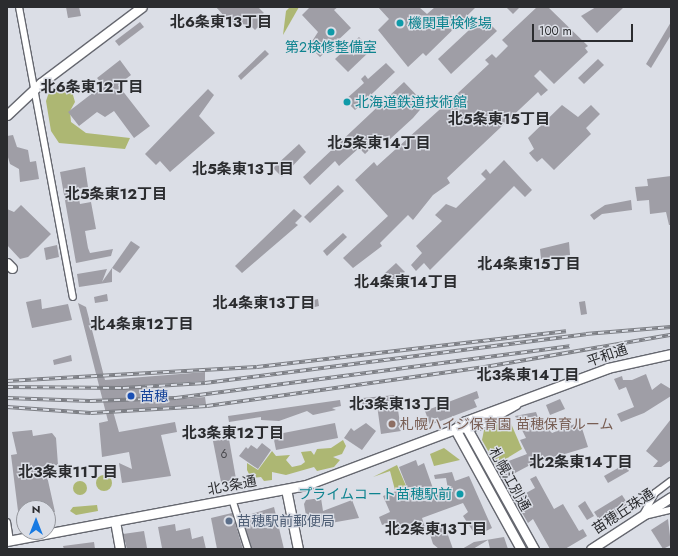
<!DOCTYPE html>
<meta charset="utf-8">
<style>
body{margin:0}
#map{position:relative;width:678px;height:556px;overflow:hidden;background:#dbdee6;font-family:Jost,"Noto Sans JP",sans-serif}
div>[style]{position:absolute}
.green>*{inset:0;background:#adb773}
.round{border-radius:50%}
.building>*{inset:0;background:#9f9ea6}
.roads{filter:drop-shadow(1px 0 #65676f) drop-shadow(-1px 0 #65676f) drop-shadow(0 1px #65676f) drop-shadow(0 -1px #65676f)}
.street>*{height:6px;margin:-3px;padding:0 3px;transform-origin:3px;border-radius:3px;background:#fff}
.secondary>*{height:9px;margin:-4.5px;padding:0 4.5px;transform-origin:4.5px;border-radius:4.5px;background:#fff}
.rail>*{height:3.5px;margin-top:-1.75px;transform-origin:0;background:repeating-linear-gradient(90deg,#dbdee6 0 6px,#7c7e84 0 12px);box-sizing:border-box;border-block:1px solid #7c7e84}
.dots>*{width:11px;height:11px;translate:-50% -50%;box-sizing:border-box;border:2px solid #dbdee6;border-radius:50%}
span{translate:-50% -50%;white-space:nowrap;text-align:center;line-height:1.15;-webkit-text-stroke:3px #dbdee6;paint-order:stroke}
.number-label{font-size:12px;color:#48484d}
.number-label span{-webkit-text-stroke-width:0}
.culture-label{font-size:14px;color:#0d838f}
.left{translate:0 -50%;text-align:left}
.right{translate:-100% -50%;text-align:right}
.street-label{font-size:14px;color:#2b2c2f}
.transit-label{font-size:14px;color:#164399}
.education-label{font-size:14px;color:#785e54}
.service-label{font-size:14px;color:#4e5e75}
.neighbourhood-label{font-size:15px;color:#2b2c2f;font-weight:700}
.frame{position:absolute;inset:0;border:8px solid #2b2c2f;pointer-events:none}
.north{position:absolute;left:16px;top:500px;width:40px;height:40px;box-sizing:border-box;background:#dbdee6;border:1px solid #95979d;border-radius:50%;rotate:0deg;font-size:11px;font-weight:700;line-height:16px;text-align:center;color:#2b2c2f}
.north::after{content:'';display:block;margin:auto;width:14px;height:18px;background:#177ae3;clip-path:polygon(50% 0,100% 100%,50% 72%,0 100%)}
.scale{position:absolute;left:532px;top:24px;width:101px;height:18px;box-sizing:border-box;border:2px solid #2b2c2f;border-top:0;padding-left:5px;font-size:12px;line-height:14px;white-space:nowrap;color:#2b2c2f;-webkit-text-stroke:3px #dbdee6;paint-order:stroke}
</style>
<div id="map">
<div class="green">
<div style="clip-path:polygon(290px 7px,299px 7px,283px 35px,286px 11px)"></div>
<div style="clip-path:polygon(59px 84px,71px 88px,75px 102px,70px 111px,71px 122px,86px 133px,130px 138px,125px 149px,59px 143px,51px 131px,46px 101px,49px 92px)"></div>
<div style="clip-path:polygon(509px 419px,522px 449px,496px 465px,482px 440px,484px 430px)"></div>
<div style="clip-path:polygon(343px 440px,346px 446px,342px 454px,333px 457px,340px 460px,334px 467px,317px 471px,314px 467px,286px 475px,272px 472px,272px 480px,264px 481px,261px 477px,251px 478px,247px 470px,247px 463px,258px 470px,272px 451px,276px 456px,290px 455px,286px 460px,292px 467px,301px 465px,305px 462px,301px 452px,311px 451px,314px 455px,317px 449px,331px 448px)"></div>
<div style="clip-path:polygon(444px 448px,460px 460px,434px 466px,430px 454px)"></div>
<div style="clip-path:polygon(397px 465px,406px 486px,395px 490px,390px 471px,373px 477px)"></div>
<div class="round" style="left:96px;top:475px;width:16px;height:16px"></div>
<div class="round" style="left:73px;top:481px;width:14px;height:14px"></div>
<div style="clip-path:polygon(97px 505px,98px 511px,76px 515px,70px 511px,73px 507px)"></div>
</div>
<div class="building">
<div style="clip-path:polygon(66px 7px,79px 7px,81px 16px,68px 18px)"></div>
<div style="clip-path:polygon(216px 7px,258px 7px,264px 13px,259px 17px,263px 22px,255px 30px,251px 26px,247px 29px,241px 22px,235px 28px)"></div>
<div style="clip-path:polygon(310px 7px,338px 7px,334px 10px,351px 28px,320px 57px,309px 46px,318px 32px,302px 15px)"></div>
<div style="clip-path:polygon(378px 7px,419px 7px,427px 14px,435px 7px,476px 7px,426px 56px,423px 53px,408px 67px,378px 30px,389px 19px)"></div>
<div style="clip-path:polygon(506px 7px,520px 7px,513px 14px)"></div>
<div style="clip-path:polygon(537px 7px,548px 7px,588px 46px,585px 48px,588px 52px,554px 84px,540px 70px,534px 76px,548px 90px,541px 96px,538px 92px,447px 178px,450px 183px,433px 195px,413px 220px,408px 215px,380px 243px,382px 246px,353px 268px,343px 258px,388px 216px,355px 180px,374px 162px,377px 166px,458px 93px,489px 64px,485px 60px,492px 54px,496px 58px,508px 46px,502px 40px)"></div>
<div style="clip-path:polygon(596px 7px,624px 7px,597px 33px,581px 16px)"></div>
<div style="clip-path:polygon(483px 17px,497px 31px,451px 74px,438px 59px)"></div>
<div style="clip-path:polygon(140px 22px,144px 27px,119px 46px,115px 41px)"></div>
<div style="clip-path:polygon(671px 22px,671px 35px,651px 68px,646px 64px)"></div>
<div style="clip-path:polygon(359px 37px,371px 50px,348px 72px,335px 59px)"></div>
<div style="clip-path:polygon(265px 50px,269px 54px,241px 80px,238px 76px)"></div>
<div style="clip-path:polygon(598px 59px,604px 65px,584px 84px,578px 78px)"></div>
<div style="clip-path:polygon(120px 60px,131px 75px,118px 85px,150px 126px,134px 138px,114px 111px,105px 117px,97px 112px,79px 126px,68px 112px,103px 85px,97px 78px)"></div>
<div style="clip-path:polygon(386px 63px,395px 72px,355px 110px,345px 100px,364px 83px,361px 79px,365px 75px,368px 79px)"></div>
<div style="clip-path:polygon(404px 82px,425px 104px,413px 118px,388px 141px,384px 136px,365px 154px,359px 148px,339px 166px,335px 161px,310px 185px,303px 177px)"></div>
<div style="clip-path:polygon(208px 89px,214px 95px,199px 116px,215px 133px,170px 172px,160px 161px,156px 165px,145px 154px)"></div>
<div style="clip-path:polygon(562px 105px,578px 117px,591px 105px,600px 114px,586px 128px,591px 134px,554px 170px,542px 158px,537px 162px,533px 158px,529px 153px,534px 149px,528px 138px)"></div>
<div style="clip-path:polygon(13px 135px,17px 147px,28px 150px,30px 162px,36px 161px,39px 179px,20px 182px,19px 169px,10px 164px,7px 154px,7px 136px)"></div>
<div style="clip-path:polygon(299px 144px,306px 152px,282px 177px,273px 168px)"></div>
<div style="clip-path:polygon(504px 160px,532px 190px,525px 197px,514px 186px,430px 270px,424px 263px,416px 271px,411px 265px,422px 253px,416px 246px,442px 221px,435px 215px,446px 204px,456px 208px,486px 179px,481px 174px,486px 169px,490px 174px)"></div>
<div style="clip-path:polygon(85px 167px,88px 187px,77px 189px,80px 204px,91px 202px,96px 229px,85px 231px,88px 248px,90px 253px,113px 249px,111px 256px,76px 263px,60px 172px)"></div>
<div style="clip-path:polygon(671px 176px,671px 225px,669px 225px,666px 212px,650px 214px,649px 200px,637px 201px,635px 187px,648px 186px,647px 179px)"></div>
<div style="clip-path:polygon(338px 185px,344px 191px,310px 223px,304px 217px)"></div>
<div style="clip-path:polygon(631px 200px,632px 210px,602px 214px,594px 220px,590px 215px,605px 205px)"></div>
<div style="clip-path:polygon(21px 205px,51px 234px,28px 257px,20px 259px,7px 245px,7px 209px,14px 212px)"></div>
<div style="clip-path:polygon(294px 209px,302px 216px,295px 223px,298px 225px,242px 273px,235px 266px)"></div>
<div style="clip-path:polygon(343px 233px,347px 237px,327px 256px,323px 251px)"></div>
<div style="clip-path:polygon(131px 241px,140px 247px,120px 273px,112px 268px)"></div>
<div style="clip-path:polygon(569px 242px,570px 255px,541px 259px,540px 249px)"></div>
<div style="clip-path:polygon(57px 245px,59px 257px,46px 260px,44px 248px)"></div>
<div style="clip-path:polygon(396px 263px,405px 272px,393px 283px,384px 274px)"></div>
<div style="clip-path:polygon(112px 268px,112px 282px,79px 287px,77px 274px,107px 269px,102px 282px)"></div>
<div style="clip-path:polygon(107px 294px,108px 301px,95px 303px,94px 297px)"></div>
<div style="clip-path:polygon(41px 299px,42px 309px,68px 304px,72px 320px,32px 328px,26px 302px)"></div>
<div style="clip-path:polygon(318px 299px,319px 306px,306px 309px,305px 302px)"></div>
<div style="clip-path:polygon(585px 301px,587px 314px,581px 315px,579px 302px)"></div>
<div style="clip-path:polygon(78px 303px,86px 307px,105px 380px,205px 372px,205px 381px,145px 385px,146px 402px,205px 397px,206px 404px,113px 411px,119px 432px,175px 422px,177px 432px,161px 435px,171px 476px,122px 483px,119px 463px,132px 469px,129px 452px,102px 457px,99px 423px,108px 421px)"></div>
<div style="clip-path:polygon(71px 355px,72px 361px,54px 365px,53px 360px)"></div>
<div style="clip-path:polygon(646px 374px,652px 390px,661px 383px,671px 389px,671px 396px,644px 413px,621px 422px,617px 414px,634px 407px,626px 387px,619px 390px,614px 379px,622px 376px,623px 380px,632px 380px)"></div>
<div style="clip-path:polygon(477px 391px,479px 398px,474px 400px,477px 407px,430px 425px,425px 411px)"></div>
<div style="clip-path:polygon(396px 395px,401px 431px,381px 434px,377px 405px,353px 408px,351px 399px)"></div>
<div style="clip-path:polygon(560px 399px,565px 409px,550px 415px,546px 405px)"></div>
<div style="clip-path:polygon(340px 400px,341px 406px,332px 408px,336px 410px,322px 413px,313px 415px,307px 411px,279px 421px,261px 420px,261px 417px,229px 422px,228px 416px)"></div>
<div style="clip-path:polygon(536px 412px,541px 425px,544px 424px,552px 433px,580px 422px,588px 447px,532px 464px,504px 479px,499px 471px,503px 463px,527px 454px,520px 440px,526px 438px,515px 416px)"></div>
<div style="clip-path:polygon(671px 419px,671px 460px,661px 467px,653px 467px,658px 461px,646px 451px)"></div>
<div style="clip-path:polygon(335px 423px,338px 438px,276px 450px,273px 435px)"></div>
<div style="clip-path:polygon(366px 423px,376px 431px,362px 450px,344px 438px,351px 428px,354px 431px)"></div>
<div style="clip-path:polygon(32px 430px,33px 436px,52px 433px,56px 438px,58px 465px,45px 467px,55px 512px,48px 513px,48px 508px,24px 508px,24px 518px,19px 519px,11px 455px,17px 454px,12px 432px)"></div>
<div style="clip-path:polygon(229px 439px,236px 479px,225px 483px,221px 482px,213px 441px)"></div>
<div style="clip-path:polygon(262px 443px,271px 450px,258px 469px,239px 456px,246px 447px,248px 449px,251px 445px,257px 449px)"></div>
<div style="clip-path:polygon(416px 460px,418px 466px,424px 463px,435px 494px,448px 489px,446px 478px,435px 479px,434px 475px,452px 472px,455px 481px,469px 476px,492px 528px,476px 536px,463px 516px,468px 512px,463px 503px,422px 518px,425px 527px,418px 530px,416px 527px,399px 533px,393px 521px,382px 525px,379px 517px,390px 512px,383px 496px,407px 487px,399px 467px)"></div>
<div style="clip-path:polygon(625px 464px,629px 471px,608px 483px,604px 476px)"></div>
<div style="clip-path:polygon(536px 476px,554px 509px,563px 504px,579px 531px,583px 529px,587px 536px,565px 549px,550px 549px,533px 519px,528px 523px,517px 504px,519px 497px,535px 488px,530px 479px)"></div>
<div style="clip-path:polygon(622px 495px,630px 507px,602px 524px,594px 512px)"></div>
<div style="clip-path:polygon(321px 498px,323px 511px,352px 500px,359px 518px,308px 527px,304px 504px,306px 500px)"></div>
<div style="clip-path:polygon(585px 501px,594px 516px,587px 520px,578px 506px)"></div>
<div style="clip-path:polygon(274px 507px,284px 549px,252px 549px,242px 517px)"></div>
<div style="clip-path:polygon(232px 513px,243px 549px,217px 549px,211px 518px)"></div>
<div style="clip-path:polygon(668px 519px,671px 545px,663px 549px,651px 530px)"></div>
<div style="clip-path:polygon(175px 524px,176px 531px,190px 528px,192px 539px,203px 536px,206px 549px,162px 548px,158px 527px)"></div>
<div style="clip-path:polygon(444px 524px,453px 549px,439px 549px,433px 544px,429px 531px)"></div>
<div style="clip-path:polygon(144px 531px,147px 548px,127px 549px,123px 534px)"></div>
<div style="clip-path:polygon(504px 537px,508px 549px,490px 549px,488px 540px,473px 549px,462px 549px,474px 542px)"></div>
<div style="clip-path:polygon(94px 542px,95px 549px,64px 549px,63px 546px)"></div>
</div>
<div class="roads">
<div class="street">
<div style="left:19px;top:7px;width:295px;rotate:79.5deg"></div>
<div style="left:232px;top:499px;width:52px;rotate:72.3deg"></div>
<div style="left:644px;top:513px;width:23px;rotate:-61deg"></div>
<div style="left:655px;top:493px;width:20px;rotate:-37deg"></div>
<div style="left:644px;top:516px;width:28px;rotate:-13deg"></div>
<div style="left:7px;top:522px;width:19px;rotate:81deg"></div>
</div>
<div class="secondary">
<div style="left:7px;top:115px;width:47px;rotate:-43.3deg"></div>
<div style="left:41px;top:83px;width:126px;rotate:-37deg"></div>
<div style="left:7px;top:263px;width:7px;rotate:45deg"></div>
<div style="left:465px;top:425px;width:142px;rotate:60.9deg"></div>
<div style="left:455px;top:429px;width:11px;rotate:-41deg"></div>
<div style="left:463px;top:422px;width:155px;rotate:-20.4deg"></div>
<div style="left:608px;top:368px;width:65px;rotate:-12.5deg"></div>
<div style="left:455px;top:429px;width:137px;rotate:61.2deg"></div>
<div style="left:286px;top:489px;width:61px;rotate:78.7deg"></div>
<div style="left:115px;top:521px;width:28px;rotate:80deg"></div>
<div style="left:7px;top:541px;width:304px;rotate:-10.6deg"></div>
<div style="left:306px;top:485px;width:159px;rotate:-20.6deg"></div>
<div style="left:455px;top:429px;width:25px;rotate:-11deg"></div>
<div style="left:480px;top:424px;width:41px;rotate:-29.1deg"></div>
<div style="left:591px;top:549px;width:95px;rotate:-33deg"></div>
</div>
</div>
<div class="rail">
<div style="left:7px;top:381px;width:250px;rotate:-3.2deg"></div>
<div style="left:257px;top:367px;width:311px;rotate:-6.6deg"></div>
<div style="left:7px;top:387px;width:116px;rotate:0.5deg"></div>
<div style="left:123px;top:388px;width:82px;rotate:-3.5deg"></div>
<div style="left:205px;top:383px;width:384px;rotate:-7.3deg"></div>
<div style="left:586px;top:334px;width:85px;rotate:-4.7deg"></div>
<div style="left:7px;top:398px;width:83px;rotate:2.1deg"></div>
<div style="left:90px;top:401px;width:86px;rotate:-2deg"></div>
<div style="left:176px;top:398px;width:397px;rotate:-7.5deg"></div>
<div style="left:7px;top:407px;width:84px;rotate:4.1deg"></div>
<div style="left:91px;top:413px;width:116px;rotate:-3.5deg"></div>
<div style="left:207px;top:406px;width:275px;rotate:-8deg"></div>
<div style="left:479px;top:368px;width:195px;rotate:-9.8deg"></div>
</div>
<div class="dots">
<div style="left:400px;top:23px;background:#0f9aa8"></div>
<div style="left:331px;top:32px;background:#0f9aa8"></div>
<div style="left:347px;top:102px;background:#0f9aa8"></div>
<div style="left:131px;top:396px;background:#1a4fb4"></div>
<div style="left:392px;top:424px;background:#8d6e63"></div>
<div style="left:460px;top:494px;background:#0f9aa8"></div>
<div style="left:229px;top:521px;background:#5c6f8a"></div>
</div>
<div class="number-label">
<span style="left:224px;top:455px">6</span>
</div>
<div class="culture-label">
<span class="left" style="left:408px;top:23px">機関車検修場</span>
<span style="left:331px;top:47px">第2検修整備室</span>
<span class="left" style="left:355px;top:102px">北海道鉄道技術館</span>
<span class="right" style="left:452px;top:494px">プライムコート苗穂駅前</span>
</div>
<div class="street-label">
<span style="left:607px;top:355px;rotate:-19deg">平和通</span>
<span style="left:510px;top:479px;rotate:61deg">札幌江別通</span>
<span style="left:232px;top:485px;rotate:-11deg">北3条通</span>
<span style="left:623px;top:511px;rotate:-33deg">苗穂丘珠通</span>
</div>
<div class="transit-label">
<span class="left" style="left:140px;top:396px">苗穂</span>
</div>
<div class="education-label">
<span class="left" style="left:400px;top:424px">札幌ハイジ保育園 苗穂保育ルーム</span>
</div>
<div class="service-label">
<span class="left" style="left:237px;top:521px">苗穂駅前郵便局</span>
</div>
<div class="neighbourhood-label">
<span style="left:221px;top:23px">北6条東13丁目</span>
<span style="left:92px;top:88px">北6条東12丁目</span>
<span style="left:499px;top:120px">北5条東15丁目</span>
<span style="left:379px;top:144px">北5条東14丁目</span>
<span style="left:243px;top:170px">北5条東13丁目</span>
<span style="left:116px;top:195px">北5条東12丁目</span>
<span style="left:529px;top:265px">北4条東15丁目</span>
<span style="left:406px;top:283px">北4条東14丁目</span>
<span style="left:264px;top:304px">北4条東13丁目</span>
<span style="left:142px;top:325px">北4条東12丁目</span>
<span style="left:528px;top:376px">北3条東14丁目</span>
<span style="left:400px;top:405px">北3条東13丁目</span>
<span style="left:233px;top:434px">北3条東12丁目</span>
<span style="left:581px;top:463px">北2条東14丁目</span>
<span style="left:68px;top:473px">北3条東11丁目</span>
<span style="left:436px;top:530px">北2条東13丁目</span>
</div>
<div class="frame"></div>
<div class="north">N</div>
<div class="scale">100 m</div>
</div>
